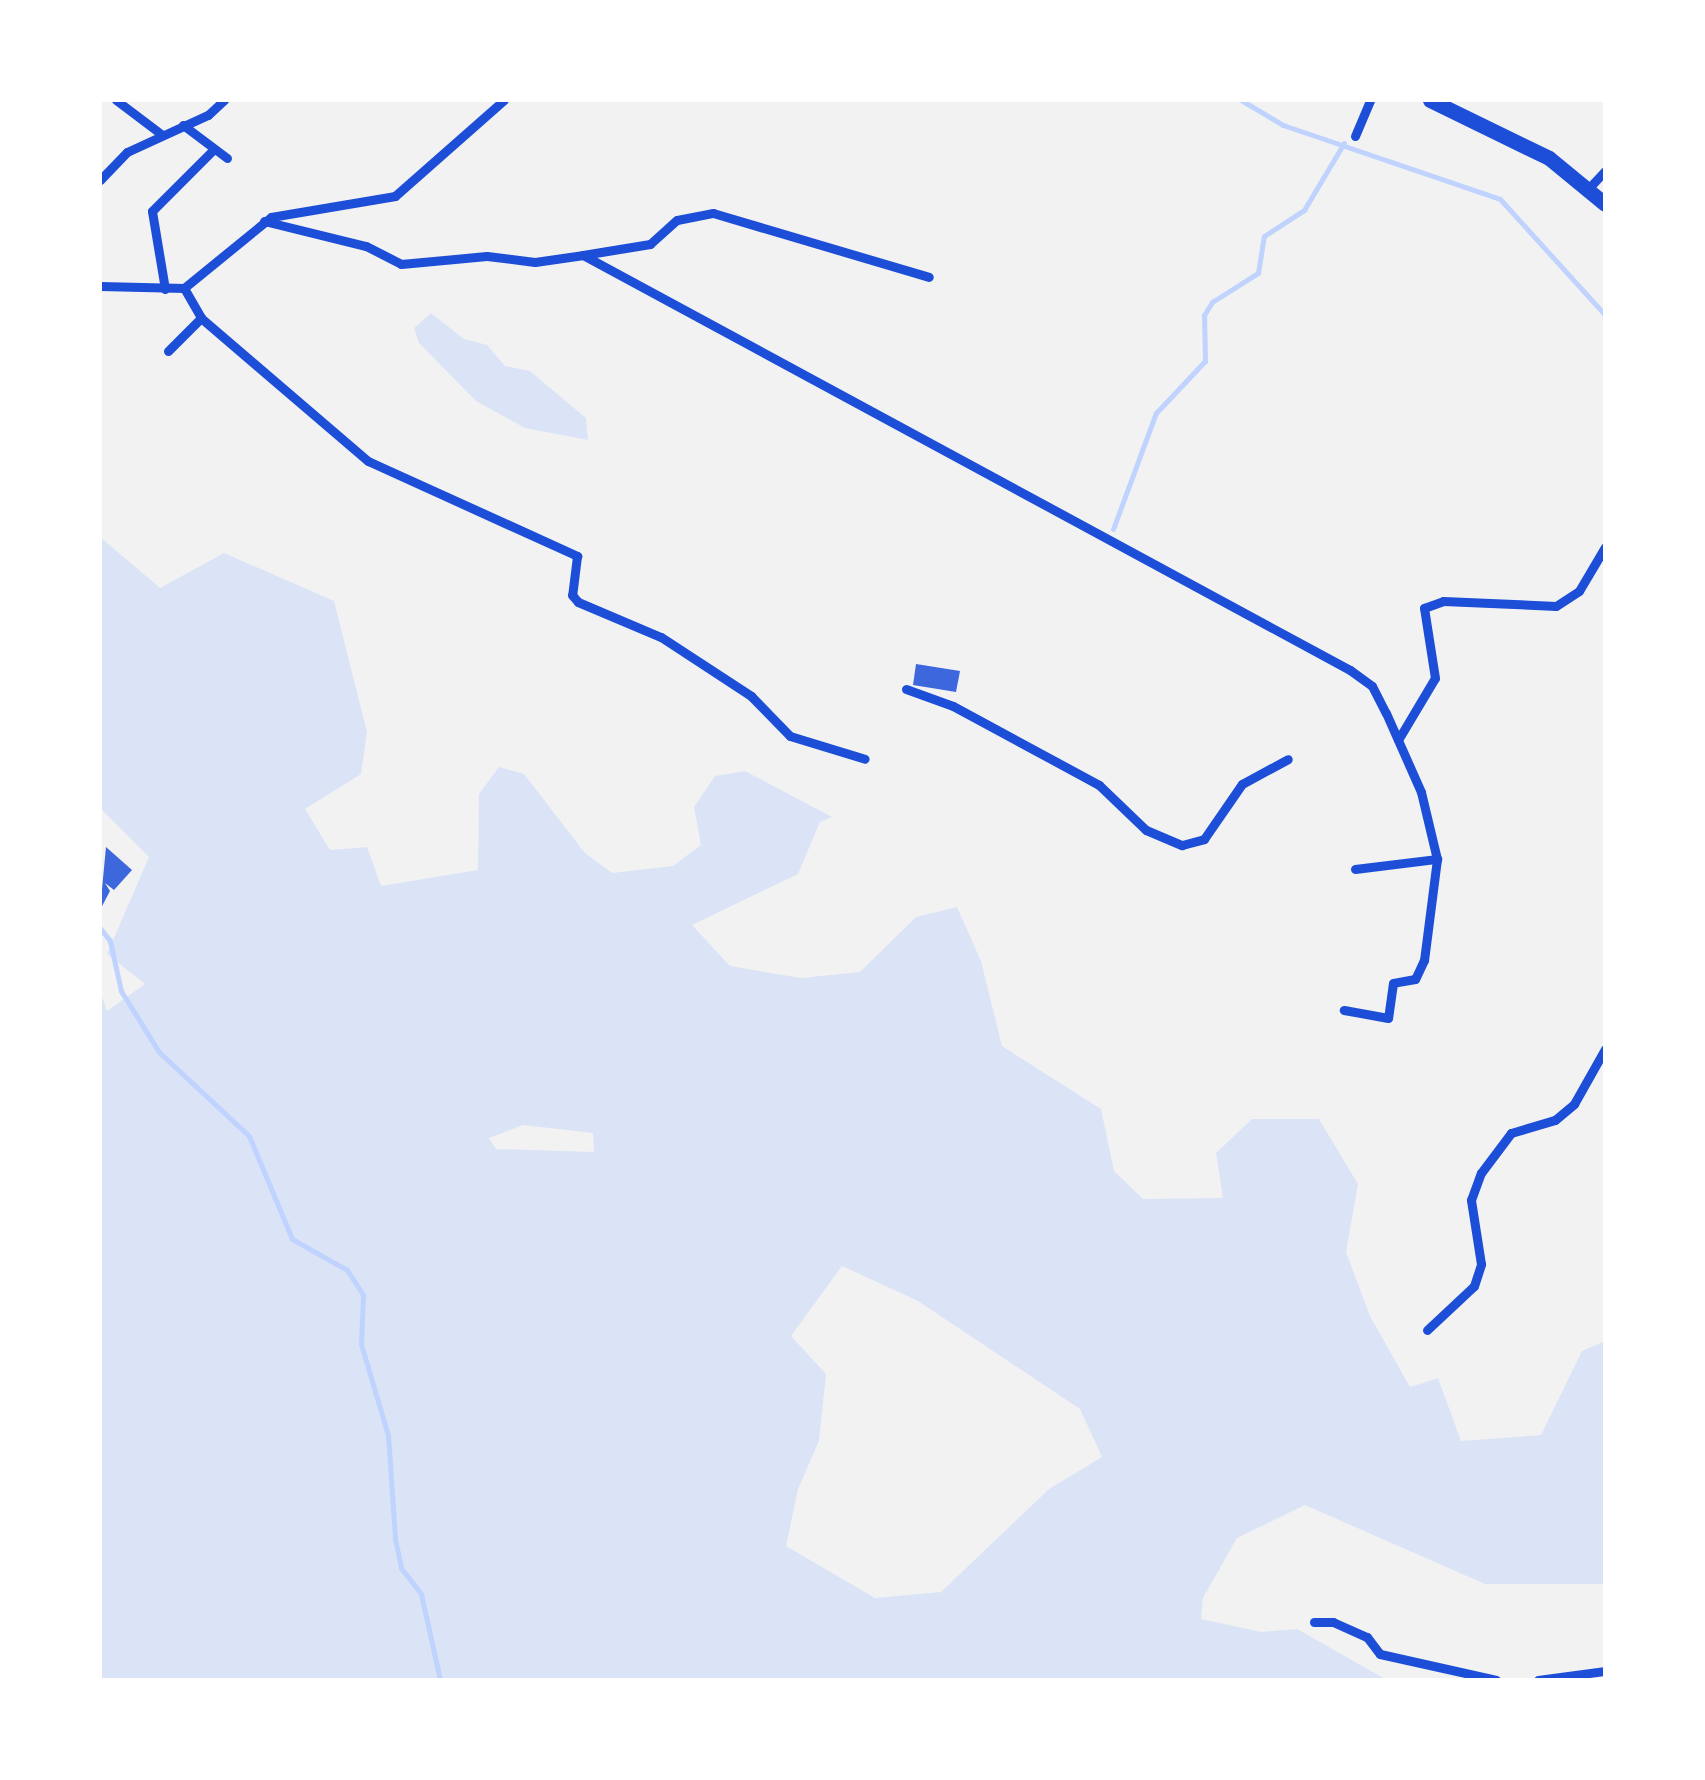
<!DOCTYPE html>
<style>
body{margin:0}
#map{position:relative;width:1705px;height:1780px;overflow:hidden;background:#f2f2f2;font-family:"Asap Condensed",sans-serif}
div>[style]{position:absolute}
.green>*{inset:0;background:#dbe4f7}
.stream>*{height:5px;margin:-2.5px;padding:0 2.5px;transform-origin:2.5px;border-radius:2.5px;background:#bfd3fe}
.building>*{inset:0;background:#3d67dc}
.minor>*{height:9px;margin:-4.5px;padding:0 4.5px;transform-origin:4.5px;border-radius:4.5px;background:#1d4ed8}
.primary>*{height:15px;margin:-7.5px;padding:0 7.5px;transform-origin:7.5px;border-radius:7.5px;background:#1d4ed8}
span{translate:-50% -50%;white-space:nowrap;text-align:center;line-height:1.15;-webkit-text-stroke:8px #fff;paint-order:stroke}
.frame{position:absolute;inset:0;border:102px solid #fff;pointer-events:none}
</style>
<div id="map">
<div class="green">
<div style="clip-path:polygon(431px 313px,464px 339px,487px 345px,505px 366px,530px 371px,586px 418px,588px 440px,525px 428px,476px 401px,419px 343px,414px 328px)"></div>
<div style="clip-path:polygon(evenodd,100px 537px,160px 588px,224px 553px,334px 601px,367px 732px,361px 774px,305px 809px,330px 850px,367px 847px,381px 886px,478px 870px,479px 794px,499px 767px,524px 774px,585px 853px,612px 873px,673px 866px,701px 845px,694px 807px,715px 776px,745px 771px,832px 817px,820px 822px,798px 874px,692px 925px,730px 966px,801px 978px,860px 972px,916px 917px,957px 907px,981px 961px,1002px 1046px,1101px 1109px,1114px 1171px,1143px 1199px,1223px 1198px,1216px 1153px,1252px 1119px,1319px 1119px,1358px 1184px,1346px 1252px,1370px 1316px,1410px 1387px,1438px 1378px,1461px 1441px,1541px 1435px,1582px 1351px,1605px 1341px,1605px 1584px,1485px 1584px,1305px 1505px,1237px 1538px,1203px 1598px,1201px 1619px,1261px 1632px,1297px 1629px,1387px 1680px,100px 1680px,100px 991px,107px 1011px,145px 984px,107px 954px,149px 857px,100px 808px,100px 537px,523px 1125px,593px 1133px,594px 1152px,496px 1149px,489px 1138px,523px 1125px,100px 537px,842px 1266px,918px 1301px,1080px 1409px,1102px 1457px,1049px 1489px,941px 1592px,875px 1598px,786px 1546px,798px 1489px,819px 1441px,826px 1374px,791px 1336px,842px 1266px)"></div>
</div>
<div class="stream">
<div style="left:1241px;top:100px;width:49px;rotate:30.8deg"></div>
<div style="left:1283px;top:125px;width:229px;rotate:18.8deg"></div>
<div style="left:1500px;top:199px;width:156px;rotate:47.8deg"></div>
<div style="left:1113px;top:529px;width:124px;rotate:-69.7deg"></div>
<div style="left:1156px;top:413px;width:71px;rotate:-46.7deg"></div>
<div style="left:1205px;top:361px;width:46px;rotate:-91.2deg"></div>
<div style="left:1204px;top:315px;width:15px;rotate:-58deg"></div>
<div style="left:1212px;top:302px;width:54px;rotate:-32.2deg"></div>
<div style="left:1258px;top:273px;width:37px;rotate:-81deg"></div>
<div style="left:1264px;top:236px;width:48px;rotate:-33deg"></div>
<div style="left:1304px;top:210px;width:78px;rotate:-59.2deg"></div>
<div style="left:100px;top:928px;width:16px;rotate:52deg"></div>
<div style="left:110px;top:941px;width:51px;rotate:77.6deg"></div>
<div style="left:121px;top:991px;width:72px;rotate:58.1deg"></div>
<div style="left:159px;top:1052px;width:123px;rotate:43deg"></div>
<div style="left:249px;top:1136px;width:112px;rotate:67.3deg"></div>
<div style="left:292px;top:1239px;width:63px;rotate:29.4deg"></div>
<div style="left:347px;top:1270px;width:30px;rotate:57deg"></div>
<div style="left:363px;top:1295px;width:49px;rotate:92.3deg"></div>
<div style="left:361px;top:1344px;width:95px;rotate:73.5deg"></div>
<div style="left:388px;top:1435px;width:104px;rotate:86.1deg"></div>
<div style="left:395px;top:1539px;width:30px;rotate:78deg"></div>
<div style="left:401px;top:1568px;width:33px;rotate:52deg"></div>
<div style="left:421px;top:1594px;width:88px;rotate:77.5deg"></div>
</div>
<div class="building">
<div style="clip-path:polygon(916px 664px,960px 671px,956px 692px,913px 685px)"></div>
<div style="clip-path:polygon(106px 847px,132px 870px,114px 890px,105px 883px,110px 891px,100px 910px)"></div>
</div>
<div class="minor">
<div style="left:116px;top:100px;width:56px;rotate:37.1deg"></div>
<div style="left:183px;top:125px;width:55px;rotate:36.9deg"></div>
<div style="left:1355px;top:136px;width:39px;rotate:-67deg"></div>
<div style="left:100px;top:180px;width:39px;rotate:-46deg"></div>
<div style="left:127px;top:152px;width:89px;rotate:-24.6deg"></div>
<div style="left:208px;top:115px;width:22px;rotate:-43deg"></div>
<div style="left:1588px;top:189px;width:25px;rotate:-47deg"></div>
<div style="left:264px;top:221px;width:105px;rotate:13.8deg"></div>
<div style="left:366px;top:246px;width:39px;rotate:27deg"></div>
<div style="left:401px;top:264px;width:86px;rotate:-5.3deg"></div>
<div style="left:487px;top:256px;width:48px;rotate:7.1deg"></div>
<div style="left:535px;top:262px;width:49px;rotate:-8.3deg"></div>
<div style="left:583px;top:255px;width:872px;rotate:28.42deg"></div>
<div style="left:1350px;top:670px;width:27px;rotate:36deg"></div>
<div style="left:1372px;top:686px;width:30px;rotate:63deg"></div>
<div style="left:1386px;top:713px;width:86px;rotate:66.1deg"></div>
<div style="left:1421px;top:792px;width:69px;rotate:76.6deg"></div>
<div style="left:1437px;top:859px;width:102px;rotate:97.3deg"></div>
<div style="left:1424px;top:960px;width:21px;rotate:115deg"></div>
<div style="left:1415px;top:979px;width:22px;rotate:170deg"></div>
<div style="left:1393px;top:983px;width:35px;rotate:98deg"></div>
<div style="left:1388px;top:1018px;width:45px;rotate:-169.7deg"></div>
<div style="left:583px;top:255px;width:68px;rotate:-9.3deg"></div>
<div style="left:650px;top:244px;width:36px;rotate:-42deg"></div>
<div style="left:677px;top:220px;width:37px;rotate:-11deg"></div>
<div style="left:713px;top:213px;width:225px;rotate:16.5deg"></div>
<div style="left:100px;top:286px;width:84px;rotate:1.4deg"></div>
<div style="left:184px;top:288px;width:112px;rotate:-39.2deg"></div>
<div style="left:271px;top:217px;width:126px;rotate:-9.6deg"></div>
<div style="left:395px;top:196px;width:145px;rotate:-41.4deg"></div>
<div style="left:184px;top:288px;width:34px;rotate:60deg"></div>
<div style="left:201px;top:318px;width:220px;rotate:40.6deg"></div>
<div style="left:368px;top:461px;width:230px;rotate:24.4deg"></div>
<div style="left:577px;top:556px;width:39px;rotate:97deg"></div>
<div style="left:572px;top:595px;width:9px;rotate:49deg"></div>
<div style="left:578px;top:602px;width:90px;rotate:22.9deg"></div>
<div style="left:661px;top:637px;width:108px;rotate:33.2deg"></div>
<div style="left:751px;top:696px;width:56px;rotate:45.7deg"></div>
<div style="left:790px;top:736px;width:78px;rotate:17deg"></div>
<div style="left:165px;top:289px;width:79px;rotate:-99.5deg"></div>
<div style="left:152px;top:211px;width:85px;rotate:-45deg"></div>
<div style="left:168px;top:351px;width:47px;rotate:-45deg"></div>
<div style="left:906px;top:689px;width:50px;rotate:19.9deg"></div>
<div style="left:953px;top:706px;width:166px;rotate:28.4deg"></div>
<div style="left:1099px;top:785px;width:65px;rotate:43.8deg"></div>
<div style="left:1146px;top:830px;width:39px;rotate:23deg"></div>
<div style="left:1182px;top:845px;width:23px;rotate:-15deg"></div>
<div style="left:1204px;top:839px;width:67px;rotate:-55.4deg"></div>
<div style="left:1242px;top:784px;width:52px;rotate:-28.5deg"></div>
<div style="left:1398px;top:740px;width:72px;rotate:-59.2deg"></div>
<div style="left:1435px;top:678px;width:71px;rotate:-98.9deg"></div>
<div style="left:1424px;top:608px;width:20px;rotate:-20deg"></div>
<div style="left:1443px;top:601px;width:113px;rotate:2.5deg"></div>
<div style="left:1556px;top:606px;width:27px;rotate:-33deg"></div>
<div style="left:1579px;top:591px;width:51px;rotate:-59.4deg"></div>
<div style="left:1355px;top:869px;width:83px;rotate:-7deg"></div>
<div style="left:1427px;top:1330px;width:64px;rotate:-43.1deg"></div>
<div style="left:1474px;top:1286px;width:23px;rotate:-72deg"></div>
<div style="left:1481px;top:1264px;width:65px;rotate:-98.9deg"></div>
<div style="left:1471px;top:1200px;width:29px;rotate:-70deg"></div>
<div style="left:1481px;top:1173px;width:50px;rotate:-53.1deg"></div>
<div style="left:1511px;top:1133px;width:46px;rotate:-16.5deg"></div>
<div style="left:1555px;top:1120px;width:25px;rotate:-40deg"></div>
<div style="left:1574px;top:1104px;width:63px;rotate:-60.6deg"></div>
<div style="left:1314px;top:1622px;width:19px"></div>
<div style="left:1333px;top:1622px;width:37px;rotate:24deg"></div>
<div style="left:1367px;top:1637px;width:21px;rotate:53deg"></div>
<div style="left:1380px;top:1654px;width:119px;rotate:12.6deg"></div>
<div style="left:1538px;top:1680px;width:68px;rotate:-7.7deg"></div>
</div>
<div class="primary">
<div style="left:1430px;top:100px;width:132px;rotate:26deg"></div>
<div style="left:1549px;top:158px;width:72px;rotate:39.4deg"></div>
</div>
<div class="frame"></div>
</div>
